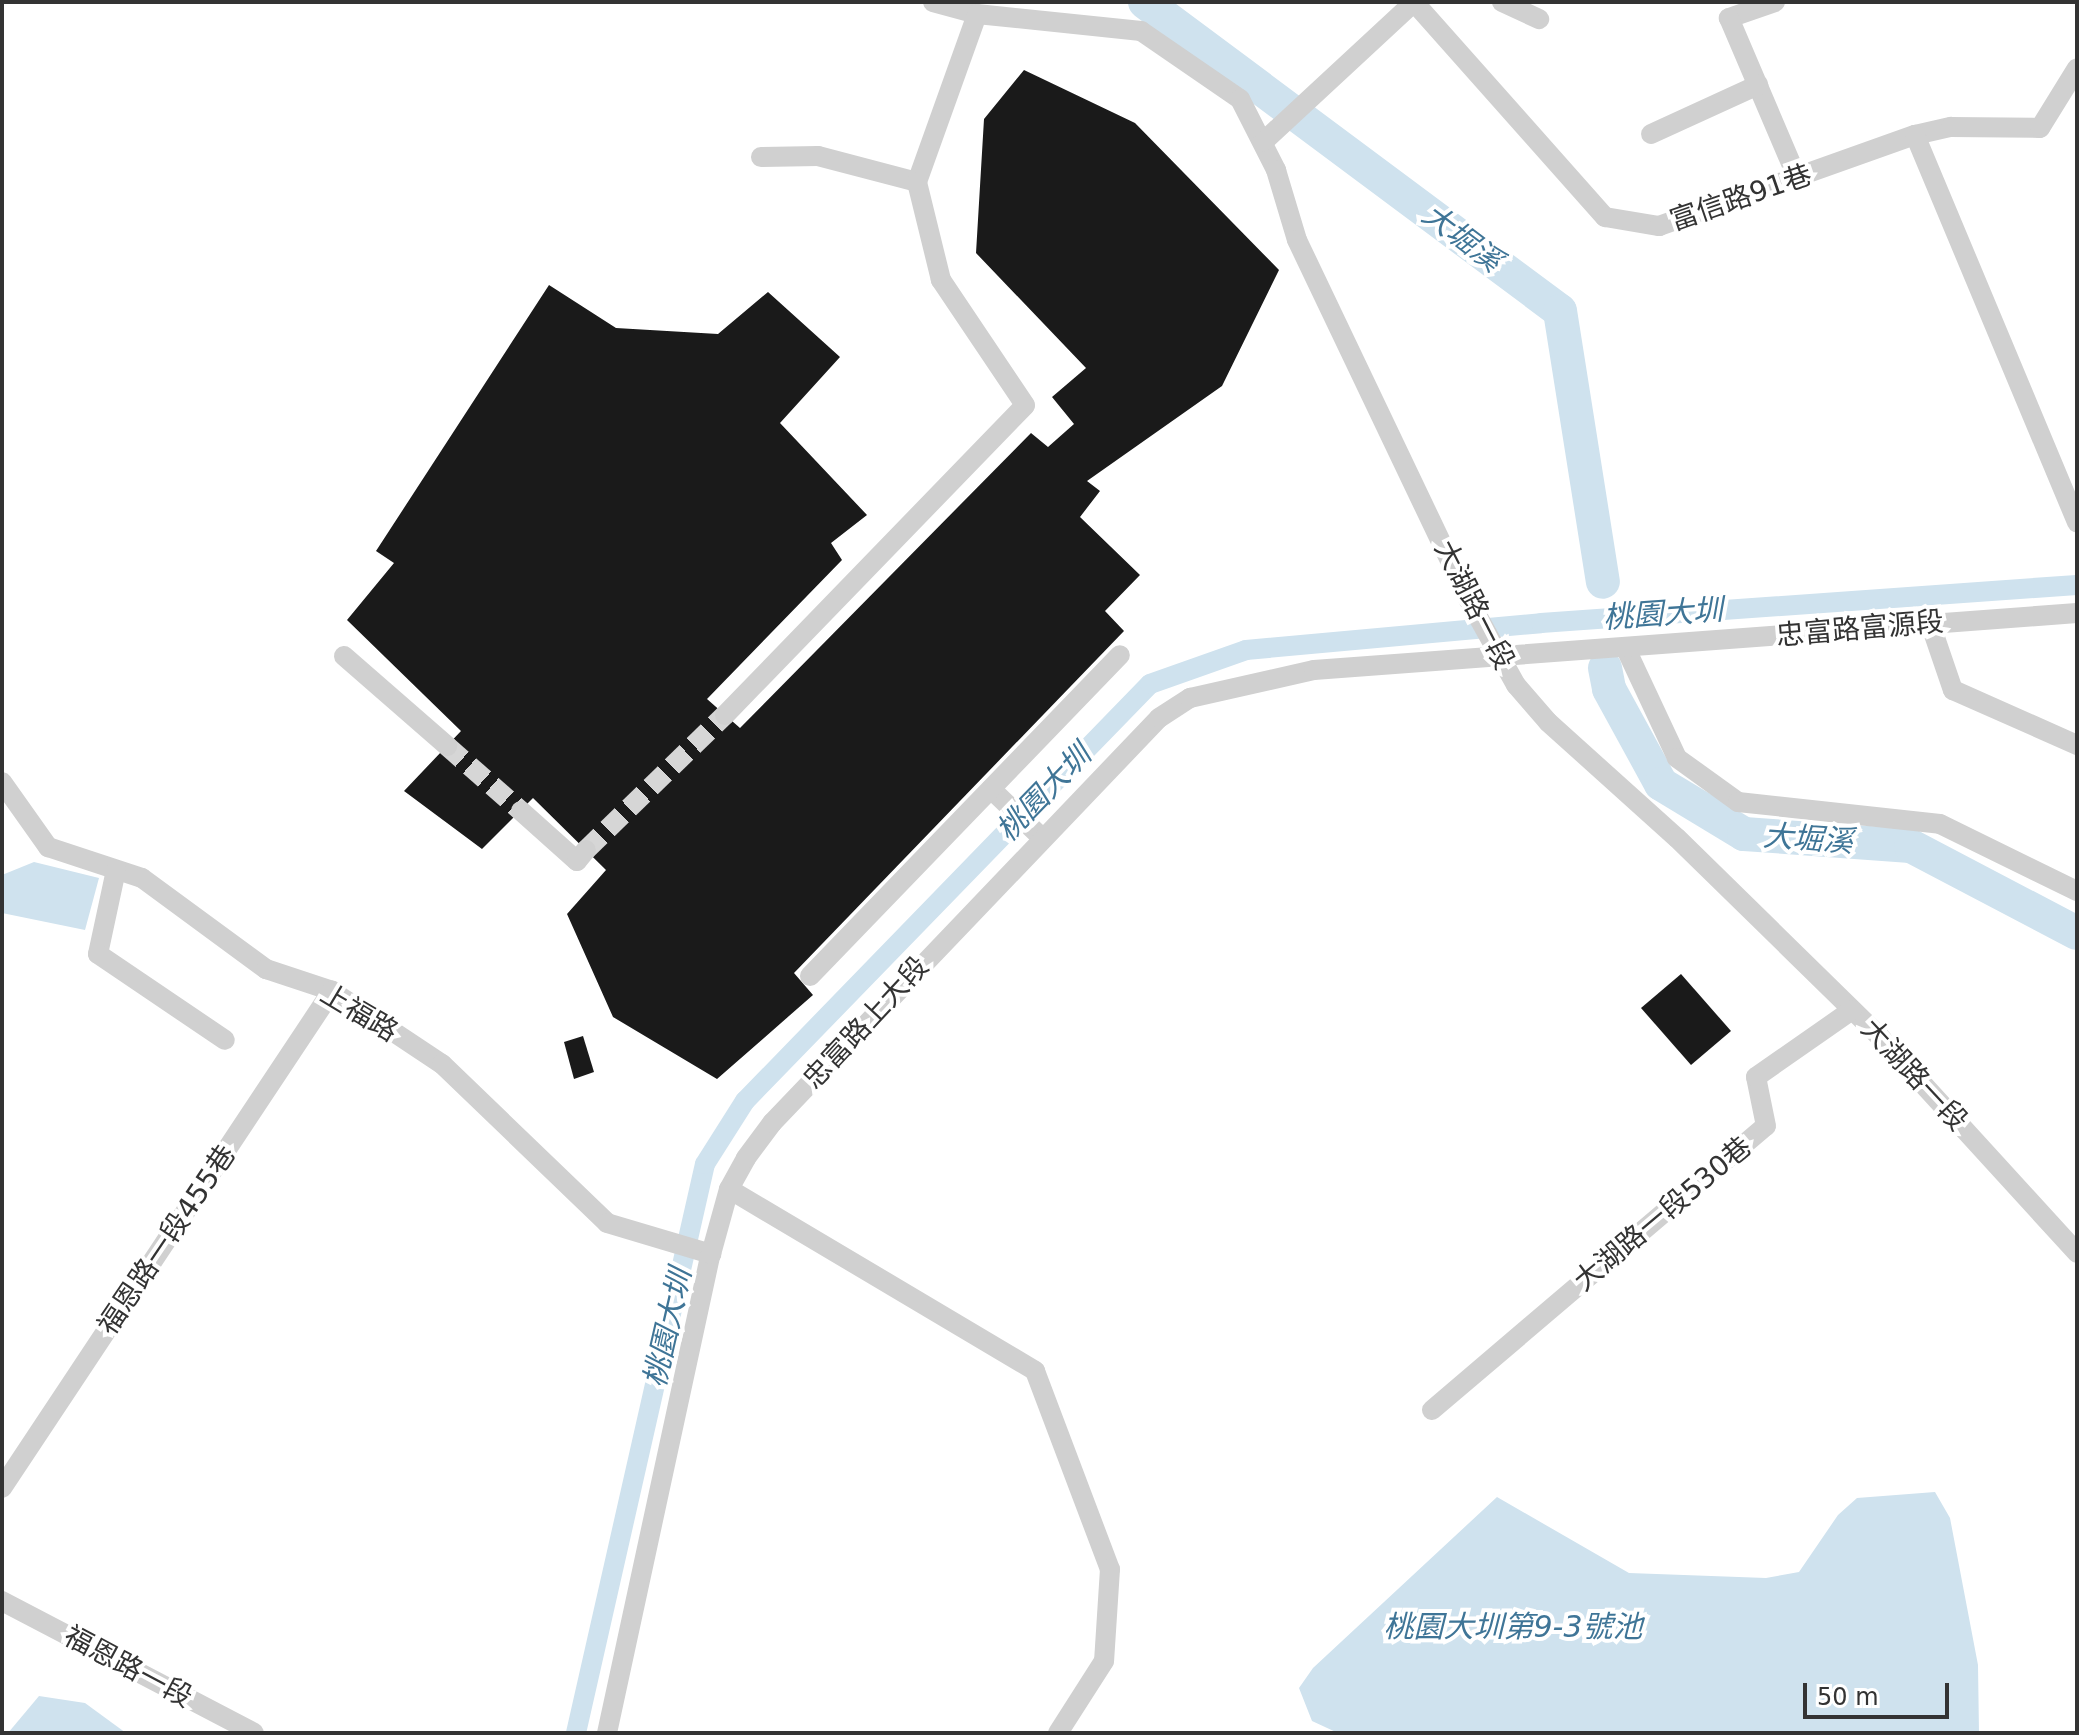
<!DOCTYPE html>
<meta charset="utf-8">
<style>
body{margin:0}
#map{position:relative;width:2079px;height:1735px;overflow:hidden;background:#fff;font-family:"DejaVu Sans","Noto Sans TC",sans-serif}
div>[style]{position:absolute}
.water>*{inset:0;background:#cfe2ee}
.canal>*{height:20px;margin:-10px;padding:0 10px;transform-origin:10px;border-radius:10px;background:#cfe2ee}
.river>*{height:34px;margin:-17px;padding:0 17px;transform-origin:17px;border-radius:17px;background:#cfe2ee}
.building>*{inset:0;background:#1a1a1a}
.minor-tunnel>*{height:20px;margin-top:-10px;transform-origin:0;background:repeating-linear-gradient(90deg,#d6d6d6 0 20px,transparent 0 30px)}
.minor>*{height:20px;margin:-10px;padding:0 10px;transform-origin:10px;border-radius:10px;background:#d0d0d0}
span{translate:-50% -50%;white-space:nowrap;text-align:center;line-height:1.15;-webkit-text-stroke:8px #fff;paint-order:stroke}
.street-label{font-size:28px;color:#333}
.water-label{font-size:30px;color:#3f7597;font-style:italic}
.frame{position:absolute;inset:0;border:4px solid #333;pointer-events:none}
.scale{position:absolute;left:1803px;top:1683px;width:146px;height:36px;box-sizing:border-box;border:4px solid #333;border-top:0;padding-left:10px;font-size:24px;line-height:28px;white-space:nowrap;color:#333;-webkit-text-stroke:6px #fff;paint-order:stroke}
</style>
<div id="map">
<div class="water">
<div style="clip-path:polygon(34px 862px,99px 878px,85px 930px,2px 913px,2px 875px)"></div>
<div style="clip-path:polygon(1935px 1492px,1950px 1518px,1978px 1665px,1979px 1733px,1338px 1733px,1312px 1721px,1299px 1688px,1313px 1668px,1497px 1497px,1629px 1573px,1766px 1578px,1799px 1572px,1838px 1515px,1857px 1498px)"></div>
<div style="clip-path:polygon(39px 1696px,85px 1703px,126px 1733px,8px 1733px)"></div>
</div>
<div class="canal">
<div style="left:576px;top:1733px;width:583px;rotate:-77.23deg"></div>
<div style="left:705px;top:1164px;width:75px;rotate:-57.6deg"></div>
<div style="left:745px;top:1101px;width:581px;rotate:-45.84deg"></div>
<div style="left:1150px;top:684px;width:102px;rotate:-19.5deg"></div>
<div style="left:1246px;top:650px;width:296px;rotate:-5.2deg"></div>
<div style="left:1541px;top:623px;width:537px;rotate:-4.06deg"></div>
</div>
<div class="river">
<div style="left:1145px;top:2px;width:517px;rotate:36.67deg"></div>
<div style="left:1560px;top:311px;width:274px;rotate:81deg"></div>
<div style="left:1605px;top:668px;width:21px;rotate:79deg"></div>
<div style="left:1609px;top:689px;width:108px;rotate:61.3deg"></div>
<div style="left:1661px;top:784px;width:97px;rotate:31.1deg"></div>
<div style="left:1744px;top:834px;width:167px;rotate:4.1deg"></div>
<div style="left:1911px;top:846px;width:187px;rotate:27.7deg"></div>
</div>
<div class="building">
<div style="clip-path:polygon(1024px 70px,1135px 123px,1279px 270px,1222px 386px,1087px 481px,1100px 491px,1080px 517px,1140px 575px,1105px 611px,1124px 631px,794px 973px,813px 995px,717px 1079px,613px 1017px,567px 914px,606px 870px,533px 798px,482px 849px,404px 791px,461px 731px,347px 620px,394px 563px,376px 551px,549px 285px,616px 328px,718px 334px,768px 292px,840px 357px,780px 423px,867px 515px,831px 543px,842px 560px,707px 699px,740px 728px,1031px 433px,1048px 447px,1074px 424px,1052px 397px,1086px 368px,976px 253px,984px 119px)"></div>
<div style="clip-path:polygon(1681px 974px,1731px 1031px,1691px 1065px,1641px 1008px)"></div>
<div style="clip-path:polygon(583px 1036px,594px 1072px,574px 1079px,564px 1042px)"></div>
</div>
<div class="minor-tunnel">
<div style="left:447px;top:746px;width:98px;rotate:41.3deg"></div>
<div style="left:586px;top:850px;width:194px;rotate:-44.2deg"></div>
</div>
<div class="minor">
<div style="left:933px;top:2px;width:46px;rotate:15.3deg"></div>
<div style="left:977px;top:14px;width:165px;rotate:5.9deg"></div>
<div style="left:1141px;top:31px;width:120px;rotate:34.5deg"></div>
<div style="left:1240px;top:99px;width:80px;rotate:63.1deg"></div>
<div style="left:1276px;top:170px;width:73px;rotate:73.3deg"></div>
<div style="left:1297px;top:240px;width:395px;rotate:64.5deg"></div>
<div style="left:1467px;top:597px;width:101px;rotate:60.9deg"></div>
<div style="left:1516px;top:685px;width:49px;rotate:49.1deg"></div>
<div style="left:1548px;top:722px;width:173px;rotate:42deg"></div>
<div style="left:1677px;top:838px;width:283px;rotate:44.4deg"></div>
<div style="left:1879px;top:1036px;width:294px;rotate:47.6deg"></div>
<div style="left:1414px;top:2px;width:288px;rotate:48.4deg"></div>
<div style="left:1605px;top:217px;width:55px;rotate:9.5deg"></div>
<div style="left:1659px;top:226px;width:272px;rotate:-19.6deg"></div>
<div style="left:1915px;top:135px;width:37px;rotate:-13deg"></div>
<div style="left:1951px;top:127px;width:89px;rotate:0.6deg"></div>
<div style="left:2040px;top:128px;width:70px;rotate:-58.3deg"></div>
<div style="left:1502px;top:2px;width:41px;rotate:24.7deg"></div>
<div style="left:1775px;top:2px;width:49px;rotate:160.8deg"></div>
<div style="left:1729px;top:18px;width:176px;rotate:66.9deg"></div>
<div style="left:1651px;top:134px;width:118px;rotate:-24.6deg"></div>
<div style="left:1915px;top:135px;width:420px;rotate:67.3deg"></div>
<div style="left:1263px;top:142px;width:206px;rotate:-42.8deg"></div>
<div style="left:761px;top:157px;width:57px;rotate:-1deg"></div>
<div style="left:818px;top:156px;width:102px;rotate:14.7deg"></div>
<div style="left:917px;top:182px;width:178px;rotate:-70.3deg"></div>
<div style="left:1930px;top:623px;width:71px;rotate:71.1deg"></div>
<div style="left:1953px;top:690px;width:136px;rotate:23.9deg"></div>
<div style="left:1626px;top:649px;width:120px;rotate:64.9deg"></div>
<div style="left:1677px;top:758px;width:75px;rotate:35.8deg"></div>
<div style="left:1738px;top:802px;width:203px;rotate:6.2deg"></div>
<div style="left:1940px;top:824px;width:153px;rotate:26.1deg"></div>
<div style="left:344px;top:656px;width:137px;rotate:41.1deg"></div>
<div style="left:725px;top:715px;width:431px;rotate:-45.9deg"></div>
<div style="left:1025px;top:405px;width:151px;rotate:-123.9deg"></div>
<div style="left:941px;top:280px;width:101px;rotate:-103.8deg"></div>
<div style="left:2px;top:782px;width:80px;rotate:54.7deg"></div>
<div style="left:48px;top:847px;width:99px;rotate:18.3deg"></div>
<div style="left:142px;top:878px;width:154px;rotate:36.3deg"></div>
<div style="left:266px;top:969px;width:70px;rotate:18.4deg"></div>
<div style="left:332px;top:991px;width:132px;rotate:33.6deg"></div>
<div style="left:442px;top:1064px;width:229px;rotate:43.9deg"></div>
<div style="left:607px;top:1223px;width:109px;rotate:16.6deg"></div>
<div style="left:991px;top:789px;width:69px;rotate:43.8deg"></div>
<div style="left:521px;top:811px;width:75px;rotate:41.8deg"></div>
<div style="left:577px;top:861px;width:14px;rotate:-51deg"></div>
<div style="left:116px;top:870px;width:86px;rotate:102.1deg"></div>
<div style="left:98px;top:954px;width:153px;rotate:34.1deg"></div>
<div style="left:810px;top:976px;width:446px;rotate:-46deg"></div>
<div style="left:729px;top:1189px;width:356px;rotate:30.7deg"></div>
<div style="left:1035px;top:1371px;width:212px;rotate:69.3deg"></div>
<div style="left:1110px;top:1569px;width:92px;rotate:93.7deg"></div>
<div style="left:1104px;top:1661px;width:85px;rotate:122.6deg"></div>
<div style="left:1432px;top:1410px;width:438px;rotate:-40.4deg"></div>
<div style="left:1766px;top:1126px;width:50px;rotate:-101.5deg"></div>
<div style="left:1756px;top:1077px;width:117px;rotate:-34.9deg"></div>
<div style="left:2px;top:1488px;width:597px;rotate:-56.42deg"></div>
<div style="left:2px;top:1601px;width:284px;rotate:27.6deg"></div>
<div style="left:607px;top:1733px;width:490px;rotate:-77.8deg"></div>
<div style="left:711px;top:1254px;width:67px;rotate:-74.5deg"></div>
<div style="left:729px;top:1189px;width:35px;rotate:-61deg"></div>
<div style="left:746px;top:1158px;width:44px;rotate:-53.4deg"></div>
<div style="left:772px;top:1123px;width:560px;rotate:-46.3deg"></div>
<div style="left:1159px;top:718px;width:37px;rotate:-33deg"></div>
<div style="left:1190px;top:698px;width:127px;rotate:-12.7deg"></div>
<div style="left:1314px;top:670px;width:765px;rotate:-4.27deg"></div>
</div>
<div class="street-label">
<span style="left:1741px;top:198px;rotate:-19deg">富信路91巷</span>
<span style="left:1474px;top:605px;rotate:63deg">大湖路一段</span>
<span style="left:1860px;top:629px;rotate:-5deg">忠富路富源段</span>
<span style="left:359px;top:1013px;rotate:31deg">上福路</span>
<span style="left:866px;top:1023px;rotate:-47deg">忠富路上大段</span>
<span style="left:1914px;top:1075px;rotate:47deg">大湖路一段</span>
<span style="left:1663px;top:1214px;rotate:-40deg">大湖路一段530巷</span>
<span style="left:167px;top:1240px;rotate:-56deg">福恩路一段455巷</span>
<span style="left:128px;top:1667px;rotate:28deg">福恩路一段</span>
</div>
<div class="water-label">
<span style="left:1462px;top:238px;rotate:37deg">大堀溪</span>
<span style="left:1663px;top:614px;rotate:-4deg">桃園大圳</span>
<span style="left:1044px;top:793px;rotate:-46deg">桃園大圳</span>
<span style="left:1808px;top:839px;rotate:4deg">大堀溪</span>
<span style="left:668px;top:1328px;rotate:-77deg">桃園大圳</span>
<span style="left:1513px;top:1627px">桃園大圳第9-3號池</span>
</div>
<div class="frame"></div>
<div class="scale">50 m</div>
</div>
